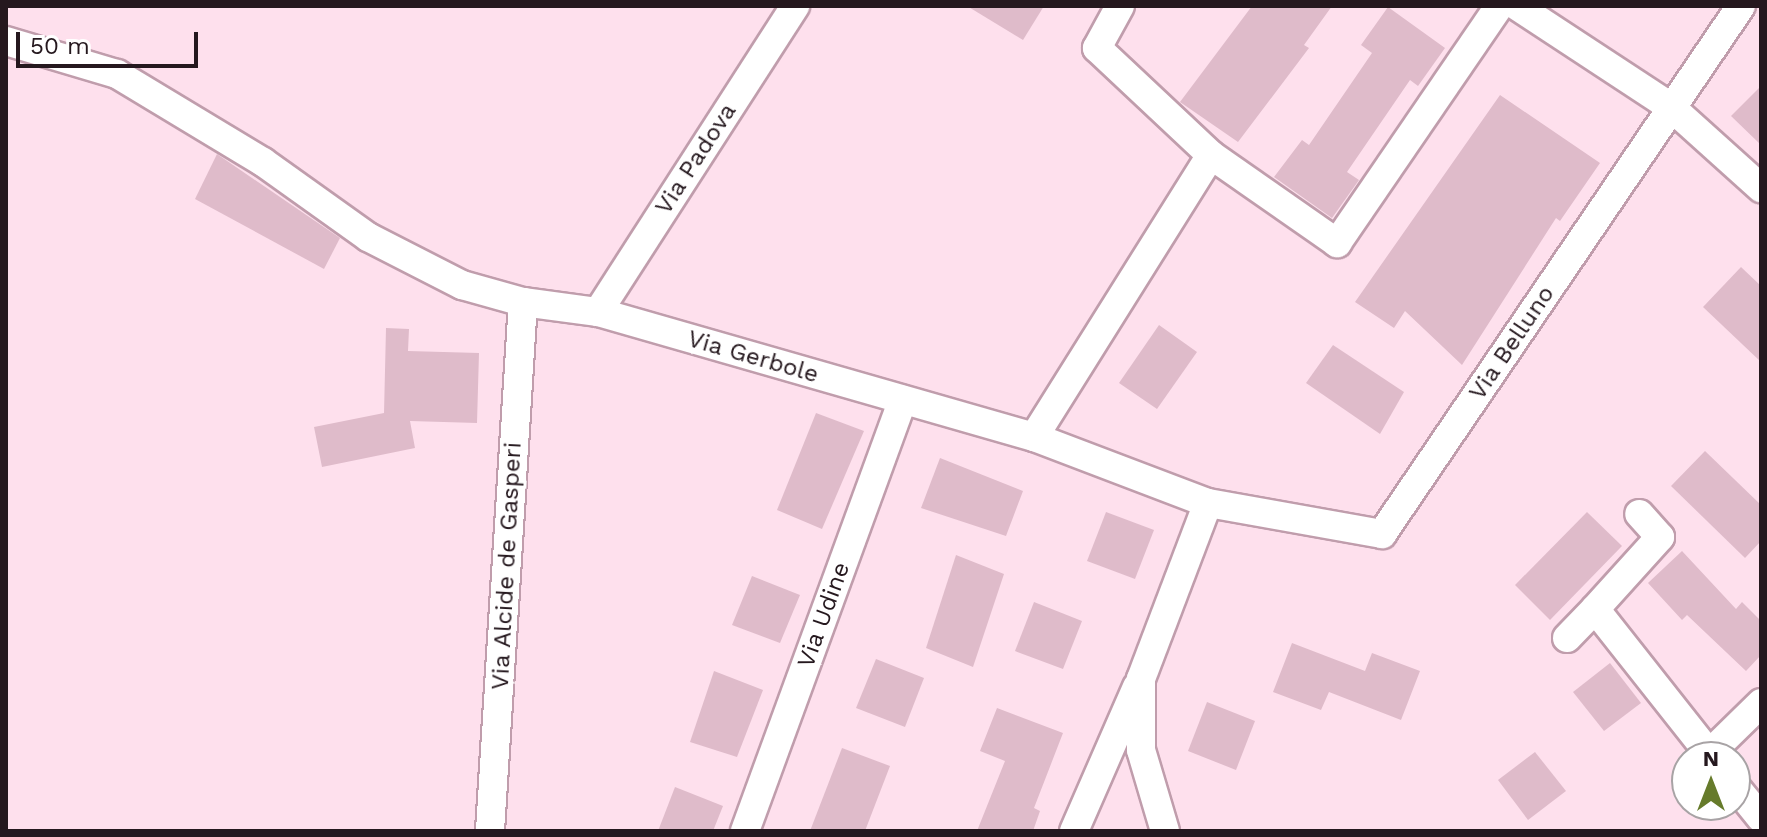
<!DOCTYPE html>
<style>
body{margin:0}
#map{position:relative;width:1767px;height:837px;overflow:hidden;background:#fee0ed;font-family:"Work Sans",sans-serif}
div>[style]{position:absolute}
.building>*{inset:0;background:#dfbbca}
.roads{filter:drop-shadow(2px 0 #c09dac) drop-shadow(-2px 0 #c09dac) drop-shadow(0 2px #c09dac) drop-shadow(0 -2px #c09dac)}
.street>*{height:28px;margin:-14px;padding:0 14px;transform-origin:14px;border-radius:14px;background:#fff}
span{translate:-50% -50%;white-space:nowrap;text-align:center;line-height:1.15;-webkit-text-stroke:6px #fff;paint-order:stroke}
.street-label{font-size:24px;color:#25181e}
.frame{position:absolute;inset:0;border:8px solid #25181e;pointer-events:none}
.north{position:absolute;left:1671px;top:741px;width:80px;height:80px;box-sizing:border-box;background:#fff;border:2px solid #a8a3a5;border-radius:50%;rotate:0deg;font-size:22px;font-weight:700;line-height:32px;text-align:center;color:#25181e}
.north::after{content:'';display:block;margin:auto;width:28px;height:36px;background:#667b2b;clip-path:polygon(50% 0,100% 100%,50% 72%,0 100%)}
.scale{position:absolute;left:16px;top:32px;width:182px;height:36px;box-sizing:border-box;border:4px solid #25181e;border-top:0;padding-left:10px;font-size:24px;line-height:28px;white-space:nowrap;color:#25181e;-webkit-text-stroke:6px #fff;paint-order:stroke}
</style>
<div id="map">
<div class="building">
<div style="clip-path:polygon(967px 6px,1044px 6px,1023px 40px)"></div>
<div style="clip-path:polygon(1252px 6px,1332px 6px,1304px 45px,1309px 48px,1238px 142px,1180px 102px)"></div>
<div style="clip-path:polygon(1388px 7px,1445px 48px,1418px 86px,1410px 80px,1347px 172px,1359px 180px,1332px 218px,1274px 177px,1302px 140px,1309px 145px,1372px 53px,1361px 45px)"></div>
<div style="clip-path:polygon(1761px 86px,1761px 145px,1731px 116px)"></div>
<div style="clip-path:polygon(1500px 95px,1600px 163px,1560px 221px,1556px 218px,1462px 365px,1405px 311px,1394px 328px,1355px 302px)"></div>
<div style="clip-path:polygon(217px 154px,340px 238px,324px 269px,195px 199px)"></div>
<div style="clip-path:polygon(1741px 267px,1761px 286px,1761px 362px,1703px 307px)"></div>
<div style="clip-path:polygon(1159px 325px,1197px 352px,1157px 409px,1119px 383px)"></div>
<div style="clip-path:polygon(386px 328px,409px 329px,408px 351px,479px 353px,477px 423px,410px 421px,415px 448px,322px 467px,314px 427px,384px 413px)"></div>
<div style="clip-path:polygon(1333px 345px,1404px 392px,1380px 434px,1306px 383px)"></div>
<div style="clip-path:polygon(816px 413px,864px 431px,822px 529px,777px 510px)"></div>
<div style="clip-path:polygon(1705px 451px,1761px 505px,1761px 541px,1745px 558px,1671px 486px)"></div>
<div style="clip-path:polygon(940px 458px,1023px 491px,1006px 536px,921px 508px)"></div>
<div style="clip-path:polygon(1106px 512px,1154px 530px,1135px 579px,1087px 561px)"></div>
<div style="clip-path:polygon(1587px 512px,1622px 546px,1550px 620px,1515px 585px)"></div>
<div style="clip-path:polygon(1682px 551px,1736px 609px,1742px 602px,1761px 621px,1761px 655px,1746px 671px,1687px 615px,1682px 620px,1648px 583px)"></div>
<div style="clip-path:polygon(956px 555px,1004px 574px,973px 667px,926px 648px)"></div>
<div style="clip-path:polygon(752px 576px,800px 595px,780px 643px,732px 625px)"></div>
<div style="clip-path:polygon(1034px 602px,1082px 621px,1063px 669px,1015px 651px)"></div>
<div style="clip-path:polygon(1292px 643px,1365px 671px,1372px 653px,1420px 671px,1401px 720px,1329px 692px,1321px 710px,1273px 692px)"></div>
<div style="clip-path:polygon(876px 659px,924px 678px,905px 727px,856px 708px)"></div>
<div style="clip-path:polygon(1610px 663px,1641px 703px,1604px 731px,1573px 692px)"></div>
<div style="clip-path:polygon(714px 671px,763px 690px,737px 757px,690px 742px)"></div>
<div style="clip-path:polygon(1207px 702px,1255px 721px,1236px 770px,1188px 751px)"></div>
<div style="clip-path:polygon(997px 708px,1063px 733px,1034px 808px,1040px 811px,1033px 831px,977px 831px,1005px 761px,980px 751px)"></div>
<div style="clip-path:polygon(842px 748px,890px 766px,865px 831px,810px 831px)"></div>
<div style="clip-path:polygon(1535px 752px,1566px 791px,1528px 820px,1498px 780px)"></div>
<div style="clip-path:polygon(675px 787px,723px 806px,713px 831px,658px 831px)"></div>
</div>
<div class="roads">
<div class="street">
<div style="left:1120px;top:6px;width:48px;rotate:118.7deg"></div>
<div style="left:1097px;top:48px;width:156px;rotate:43.2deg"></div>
<div style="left:1517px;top:6px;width:186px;rotate:33.3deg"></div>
<div style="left:1672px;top:108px;width:120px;rotate:42deg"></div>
<div style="left:6px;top:41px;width:116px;rotate:16.6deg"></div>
<div style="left:117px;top:74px;width:170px;rotate:31.1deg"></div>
<div style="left:263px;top:162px;width:129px;rotate:35.5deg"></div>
<div style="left:368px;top:237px;width:106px;rotate:27.1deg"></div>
<div style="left:462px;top:285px;width:63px;rotate:15.6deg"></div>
<div style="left:523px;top:302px;width:76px;rotate:7.6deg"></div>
<div style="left:598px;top:312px;width:454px;rotate:16deg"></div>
<div style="left:1034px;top:437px;width:186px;rotate:20.8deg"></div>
<div style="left:1208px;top:503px;width:177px;rotate:10.1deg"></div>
<div style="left:1382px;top:534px;width:638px;rotate:-55.79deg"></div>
<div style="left:598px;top:312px;width:364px;rotate:-57.2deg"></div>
<div style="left:1034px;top:437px;width:333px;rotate:-57.9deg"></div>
<div style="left:1211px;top:155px;width:154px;rotate:34.9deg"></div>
<div style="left:1337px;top:243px;width:287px;rotate:-55.6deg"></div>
<div style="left:1595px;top:609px;width:97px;rotate:-47.9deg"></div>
<div style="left:1660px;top:537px;width:31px;rotate:-132deg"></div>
<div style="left:1567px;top:638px;width:40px;rotate:-46deg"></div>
<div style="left:1595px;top:609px;width:189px;rotate:51.7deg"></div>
<div style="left:1709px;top:754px;width:73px;rotate:-44.4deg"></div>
<div style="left:1735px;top:786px;width:41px;rotate:50.9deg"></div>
<div style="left:490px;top:831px;width:530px;rotate:-86.43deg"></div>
<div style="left:745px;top:831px;width:459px;rotate:-69.9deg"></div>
<div style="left:1074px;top:831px;width:157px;rotate:-66.4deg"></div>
<div style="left:1165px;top:831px;width:84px;rotate:-106.5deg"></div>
<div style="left:1141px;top:750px;width:71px;rotate:-90deg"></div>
<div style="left:1141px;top:679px;width:188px;rotate:-69.2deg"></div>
</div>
</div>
<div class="street-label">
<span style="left:696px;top:159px;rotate:-57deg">Via Padova</span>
<span style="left:1512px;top:343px;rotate:-56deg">Via Belluno</span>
<span style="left:753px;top:357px;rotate:16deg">Via Gerbole</span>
<span style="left:507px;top:566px;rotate:-87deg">Via Alcide de Gasperi</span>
<span style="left:824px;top:615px;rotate:-70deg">Via Udine</span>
</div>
<div class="frame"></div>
<div class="north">N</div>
<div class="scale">50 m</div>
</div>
